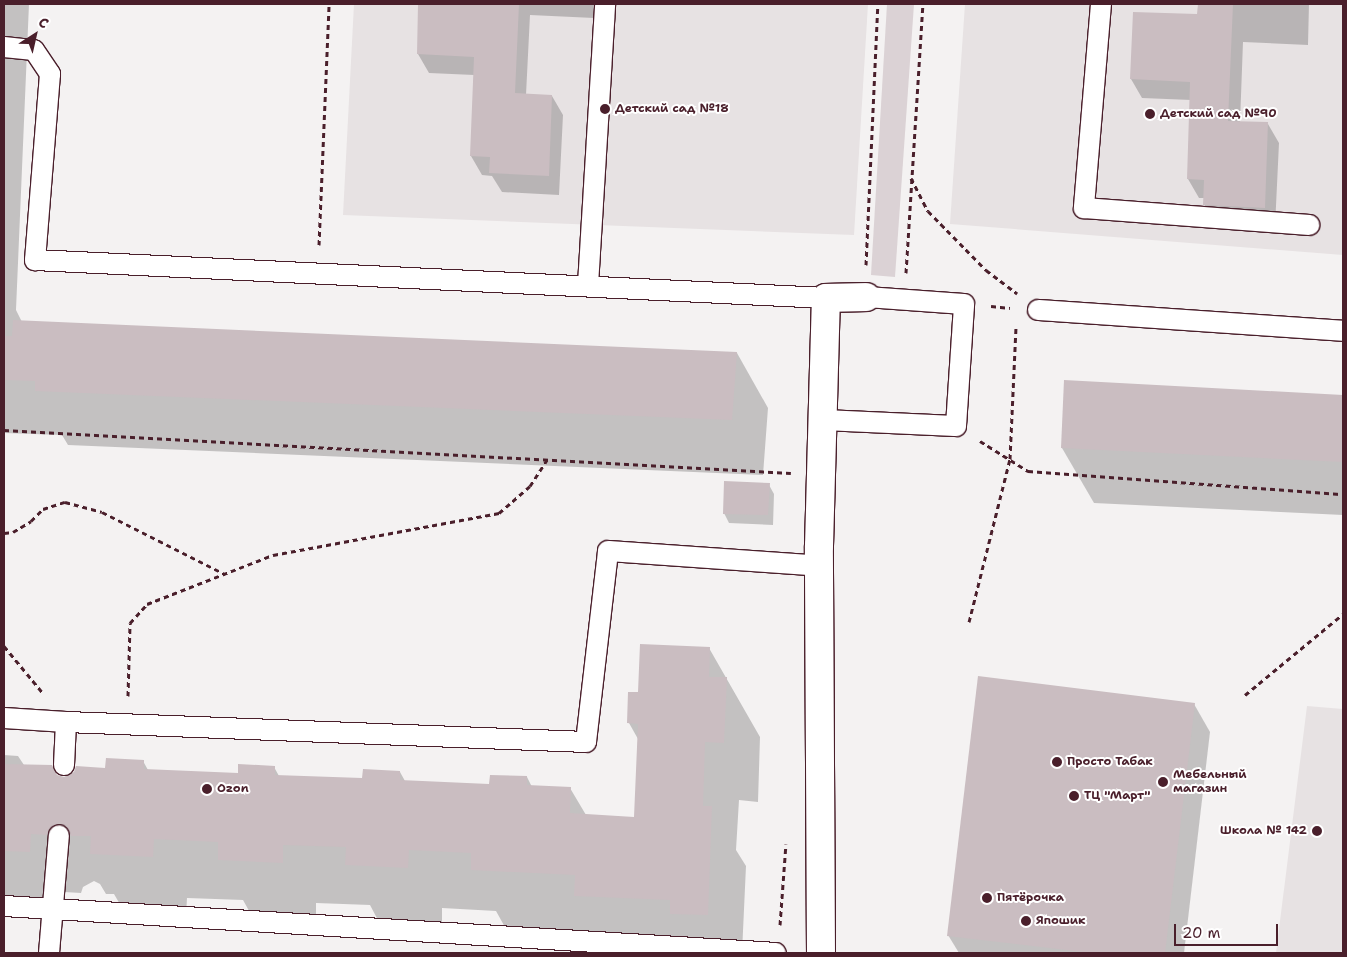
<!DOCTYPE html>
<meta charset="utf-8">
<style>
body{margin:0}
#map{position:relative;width:1347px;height:957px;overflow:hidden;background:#f4f2f2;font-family:"Shantell Sans",sans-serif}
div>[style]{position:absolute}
.built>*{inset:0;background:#e7e2e3}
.green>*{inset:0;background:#dbd2d5}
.shadow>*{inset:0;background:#0003}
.building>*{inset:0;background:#cabdc1}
.path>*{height:3px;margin-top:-1.5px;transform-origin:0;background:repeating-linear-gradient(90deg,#4a1f2b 0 5px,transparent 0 9px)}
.roads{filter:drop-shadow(1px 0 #4a1f2b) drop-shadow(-1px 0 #4a1f2b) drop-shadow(0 1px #4a1f2b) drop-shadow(0 -1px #4a1f2b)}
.lane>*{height:20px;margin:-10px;padding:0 10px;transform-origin:10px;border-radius:10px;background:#fff}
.street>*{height:28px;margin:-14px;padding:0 14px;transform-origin:14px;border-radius:14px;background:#fff}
.dots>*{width:14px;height:14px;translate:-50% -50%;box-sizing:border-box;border:2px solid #fff;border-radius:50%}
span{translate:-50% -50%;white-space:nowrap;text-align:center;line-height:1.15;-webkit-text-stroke:4px #fff;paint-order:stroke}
.poi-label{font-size:12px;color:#4a1f2b;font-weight:700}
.left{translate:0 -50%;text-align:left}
.right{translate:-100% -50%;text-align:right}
.frame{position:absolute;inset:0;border:5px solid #4a1f2b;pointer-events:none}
.north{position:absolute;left:10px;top:10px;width:50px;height:50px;-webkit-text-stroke:4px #fff;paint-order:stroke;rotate:35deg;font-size:14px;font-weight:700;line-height:20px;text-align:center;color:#4a1f2b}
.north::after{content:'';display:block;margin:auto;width:18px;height:22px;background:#4a1f2b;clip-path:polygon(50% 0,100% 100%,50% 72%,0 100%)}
.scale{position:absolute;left:1174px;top:924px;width:104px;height:22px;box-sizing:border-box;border:2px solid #4a1f2b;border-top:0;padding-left:6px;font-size:15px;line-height:18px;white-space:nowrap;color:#4a1f2b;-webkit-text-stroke:4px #fff;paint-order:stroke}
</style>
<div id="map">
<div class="built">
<div style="clip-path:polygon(354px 4px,868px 4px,854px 235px,343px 215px)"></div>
<div style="clip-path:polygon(965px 4px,1343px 4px,1343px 255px,950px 224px)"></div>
<div style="clip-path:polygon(1307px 706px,1343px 709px,1343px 953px,1276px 953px)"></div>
</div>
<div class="green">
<div style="clip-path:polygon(887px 4px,914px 4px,895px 277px,871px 275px)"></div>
</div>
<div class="shadow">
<div style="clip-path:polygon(4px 4px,29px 4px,16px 310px,22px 322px,737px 353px,768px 408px,763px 475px,68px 445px,62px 435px,4px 433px)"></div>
<div style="clip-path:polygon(420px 4px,595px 4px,594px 18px,530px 15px,526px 95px,552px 96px,563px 115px,559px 195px,502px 192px,492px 176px,482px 175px,471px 156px,474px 75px,429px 73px,418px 54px)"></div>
<div style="clip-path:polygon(1199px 4px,1309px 4px,1308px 45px,1243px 42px,1240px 123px,1268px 124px,1279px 143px,1275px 227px,1215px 224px,1204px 204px,1204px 198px,1199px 198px,1188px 179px,1191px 100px,1142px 98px,1131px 79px,1198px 16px)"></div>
<div style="clip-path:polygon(1066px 382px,1343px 396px,1343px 515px,1094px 503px,1062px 448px)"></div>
<div style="clip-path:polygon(769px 485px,774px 494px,773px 525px,729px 523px,724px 513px)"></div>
<div style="clip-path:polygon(709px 648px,760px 737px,758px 802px,739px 800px,736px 850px,746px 866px,742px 953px,608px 953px,596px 933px,506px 929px,496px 911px,442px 908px,442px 926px,380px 924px,370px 905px,316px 903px,316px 921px,253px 918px,243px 900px,187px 898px,186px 916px,125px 913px,114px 894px,106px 894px,100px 884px,94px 881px,83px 887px,81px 893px,64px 892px,63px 910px,4px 908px,4px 755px,18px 756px,24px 765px,64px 778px,143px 761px,148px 770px,239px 774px,274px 767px,279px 776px,364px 780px,400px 772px,405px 781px,491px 785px,527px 777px,532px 787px,570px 788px,586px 815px,635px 819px,638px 739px,629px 723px,640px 693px)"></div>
<div style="clip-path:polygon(1194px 704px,1210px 732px,1184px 953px,959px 953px,948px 935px)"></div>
</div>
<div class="building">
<div style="clip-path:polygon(418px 4px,519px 4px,515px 93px,552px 95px,549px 176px,489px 173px,490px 157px,470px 156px,474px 57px,417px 54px)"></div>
<div style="clip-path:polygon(1198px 4px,1233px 4px,1228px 121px,1268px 122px,1265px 208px,1203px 205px,1204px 180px,1187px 179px,1190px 82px,1130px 79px,1133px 12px,1197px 14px)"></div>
<div style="clip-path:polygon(13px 320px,737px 352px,732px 420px,35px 391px,35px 381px,4px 380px,4px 336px,12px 336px)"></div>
<div style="clip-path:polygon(1064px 380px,1343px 395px,1343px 462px,1061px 448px)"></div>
<div style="clip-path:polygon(724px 481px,770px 483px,768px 515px,723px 514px)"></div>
<div style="clip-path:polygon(640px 644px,710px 647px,709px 677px,727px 677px,724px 743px,705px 742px,703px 806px,712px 806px,708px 915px,670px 914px,670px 900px,574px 896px,575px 875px,471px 870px,471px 853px,409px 850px,408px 868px,345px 865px,346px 847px,283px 845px,283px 863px,218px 860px,218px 842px,154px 839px,153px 857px,90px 854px,91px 836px,71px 836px,66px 826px,60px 823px,50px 828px,47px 835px,31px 834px,30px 852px,4px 851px,4px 764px,52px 765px,57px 775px,64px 777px,74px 772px,76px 766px,105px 768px,106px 758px,144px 760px,144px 769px,238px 773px,238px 764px,275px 766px,275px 775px,362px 778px,363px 769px,400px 771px,400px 780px,489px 784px,490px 775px,527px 776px,527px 785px,571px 787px,570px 813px,634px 817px,638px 724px,627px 723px,628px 692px,638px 692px)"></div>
<div style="clip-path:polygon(978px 676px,1195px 703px,1165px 953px,1092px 953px,947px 936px)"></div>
</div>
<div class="path">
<div style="left:911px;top:178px;width:37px;rotate:63deg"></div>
<div style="left:928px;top:211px;width:83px;rotate:45.5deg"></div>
<div style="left:986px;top:270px;width:39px;rotate:37deg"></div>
<div style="left:319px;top:245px;width:241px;rotate:-87.6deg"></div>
<div style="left:866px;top:265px;width:261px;rotate:-87.4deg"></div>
<div style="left:906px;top:273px;width:270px;rotate:-86.4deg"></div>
<div style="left:991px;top:306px;width:19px;rotate:6deg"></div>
<div style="left:4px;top:430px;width:788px;rotate:3.13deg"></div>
<div style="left:980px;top:441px;width:57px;rotate:32deg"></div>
<div style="left:1028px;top:471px;width:316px;rotate:4.2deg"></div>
<div style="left:4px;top:533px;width:9px;rotate:-6deg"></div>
<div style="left:13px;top:532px;width:21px;rotate:-31deg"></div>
<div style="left:31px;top:521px;width:17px;rotate:-45deg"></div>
<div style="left:43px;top:509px;width:23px;rotate:-18deg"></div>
<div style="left:65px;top:502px;width:38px;rotate:15deg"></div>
<div style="left:102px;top:512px;width:138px;rotate:26.8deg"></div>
<div style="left:969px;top:622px;width:168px;rotate:-75.9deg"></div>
<div style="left:1010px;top:459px;width:131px;rotate:-87.4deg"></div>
<div style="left:4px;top:646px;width:60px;rotate:50.4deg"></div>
<div style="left:1245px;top:695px;width:127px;rotate:-39.6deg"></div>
<div style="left:128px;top:696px;width:73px;rotate:-88.4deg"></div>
<div style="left:130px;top:623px;width:25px;rotate:-48deg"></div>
<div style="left:147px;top:604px;width:135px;rotate:-21.3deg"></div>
<div style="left:273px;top:555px;width:230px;rotate:-10.5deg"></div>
<div style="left:499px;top:513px;width:41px;rotate:-41.1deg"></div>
<div style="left:530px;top:486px;width:31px;rotate:-57deg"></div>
<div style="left:780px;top:925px;width:81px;rotate:-85.8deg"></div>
</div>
<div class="roads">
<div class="lane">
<div style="left:1101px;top:4px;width:205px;rotate:94.8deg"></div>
<div style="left:1084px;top:208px;width:226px;rotate:4.3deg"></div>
<div style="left:4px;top:47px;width:30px;rotate:6deg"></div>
<div style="left:34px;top:50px;width:29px;rotate:56deg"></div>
<div style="left:50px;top:74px;width:187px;rotate:94.6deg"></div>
<div style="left:35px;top:260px;width:792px;rotate:2.75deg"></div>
<div style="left:588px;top:285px;width:282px;rotate:-86.5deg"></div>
<div style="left:1038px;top:310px;width:306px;rotate:3.9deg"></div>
<div style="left:823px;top:420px;width:133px;rotate:2.6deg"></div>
<div style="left:956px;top:426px;width:122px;rotate:-86.2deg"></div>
<div style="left:964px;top:304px;width:98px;rotate:-175.9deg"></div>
<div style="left:4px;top:718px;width:62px;rotate:3.7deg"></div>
<div style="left:64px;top:765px;width:43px;rotate:-87.3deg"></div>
<div style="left:66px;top:722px;width:520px;rotate:2.2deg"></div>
<div style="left:586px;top:742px;width:192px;rotate:-83.4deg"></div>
<div style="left:608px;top:551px;width:213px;rotate:4deg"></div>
<div style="left:4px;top:906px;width:773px;rotate:3.48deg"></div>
<div style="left:49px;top:953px;width:118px;rotate:-85.2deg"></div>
</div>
<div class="street">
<div style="left:821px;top:953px;width:407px;rotate:-90.3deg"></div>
<div style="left:819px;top:546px;width:248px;rotate:-88.4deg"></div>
<div style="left:826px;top:298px;width:40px;rotate:-1.4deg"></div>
</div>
</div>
<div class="dots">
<div style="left:605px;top:109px;background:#4a1f2b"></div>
<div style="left:1150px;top:114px;background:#4a1f2b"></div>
<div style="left:1057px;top:762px;background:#4a1f2b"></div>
<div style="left:1163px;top:782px;background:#4a1f2b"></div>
<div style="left:207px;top:789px;background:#4a1f2b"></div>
<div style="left:1074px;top:796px;background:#4a1f2b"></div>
<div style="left:1317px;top:831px;background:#4a1f2b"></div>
<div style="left:987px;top:898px;background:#4a1f2b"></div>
<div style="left:1026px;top:921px;background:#4a1f2b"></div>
</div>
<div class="poi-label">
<span class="left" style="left:615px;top:109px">Детский сад №18</span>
<span class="left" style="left:1160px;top:114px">Детский сад №90</span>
<span class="left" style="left:1067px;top:762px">Просто Табак</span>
<span class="left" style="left:1173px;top:782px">Мебельный<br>магазин</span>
<span class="left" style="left:217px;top:789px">Ozon</span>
<span class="left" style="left:1084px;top:796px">ТЦ "Март"</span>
<span class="right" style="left:1307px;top:831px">Школа № 142</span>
<span class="left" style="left:997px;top:898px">Пятёрочка</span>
<span class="left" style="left:1036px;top:921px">Япошик</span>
</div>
<div class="frame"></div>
<div class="north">С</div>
<div class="scale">20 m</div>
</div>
